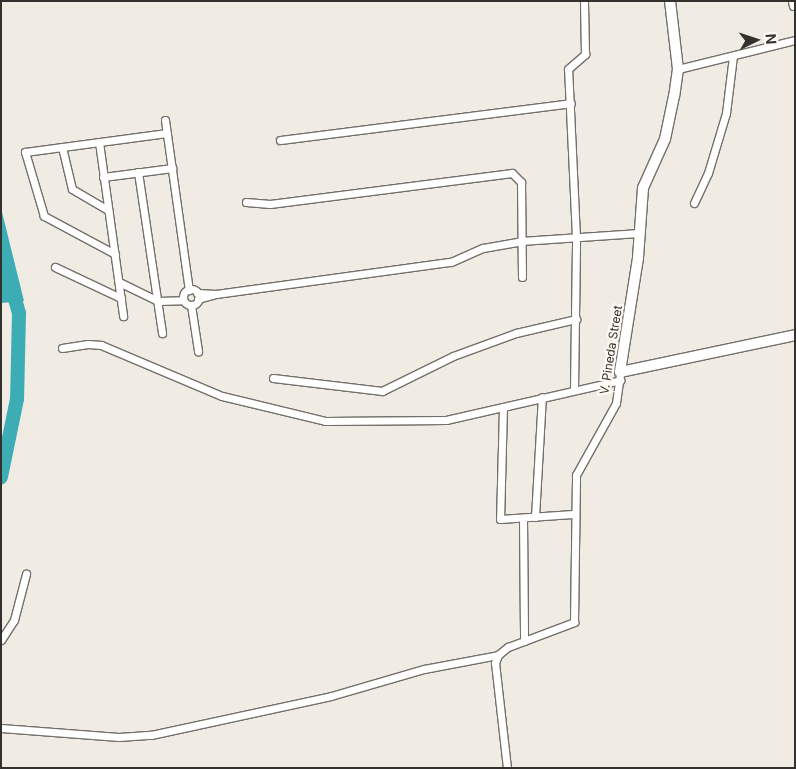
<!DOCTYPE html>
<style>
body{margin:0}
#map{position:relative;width:796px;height:769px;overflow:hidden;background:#f0ece4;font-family:Inter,sans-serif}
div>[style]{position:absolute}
.water>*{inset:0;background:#3dadb5}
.river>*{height:14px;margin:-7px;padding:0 7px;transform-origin:7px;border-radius:7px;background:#3dadb5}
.roads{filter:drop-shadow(1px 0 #736f69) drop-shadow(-1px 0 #736f69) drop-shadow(0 1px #736f69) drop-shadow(0 -1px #736f69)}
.street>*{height:7px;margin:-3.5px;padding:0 3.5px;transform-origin:3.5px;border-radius:3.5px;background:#fff}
.street>.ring{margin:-3.5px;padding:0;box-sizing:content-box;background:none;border:7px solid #fff;border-radius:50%}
.secondary>*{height:10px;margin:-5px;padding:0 5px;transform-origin:5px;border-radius:5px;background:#fff}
span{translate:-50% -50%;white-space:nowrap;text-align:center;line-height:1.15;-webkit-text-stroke:4.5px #fdf9f2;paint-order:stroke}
.street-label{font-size:12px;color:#33312e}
.frame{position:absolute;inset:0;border:2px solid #33312e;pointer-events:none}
.north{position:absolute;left:731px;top:15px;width:50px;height:50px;-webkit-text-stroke:4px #fdf9f2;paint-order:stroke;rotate:86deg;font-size:14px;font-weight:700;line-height:20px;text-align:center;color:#33312e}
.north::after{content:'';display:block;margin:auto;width:18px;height:22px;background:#33312e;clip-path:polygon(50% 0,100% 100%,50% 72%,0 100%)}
</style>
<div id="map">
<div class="water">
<div style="clip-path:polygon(1px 208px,24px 301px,1px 303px)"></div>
</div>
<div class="river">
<div style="left:1px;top:250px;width:66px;rotate:74.1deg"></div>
<div style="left:19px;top:313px;width:86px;rotate:91.3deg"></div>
<div style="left:17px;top:399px;width:80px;rotate:101.6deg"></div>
</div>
<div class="roads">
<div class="street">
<div style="left:792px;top:1px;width:5px;rotate:79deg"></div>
<div style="left:678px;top:69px;width:121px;rotate:-13.9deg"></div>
<div style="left:165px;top:120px;width:172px;rotate:82deg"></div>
<div style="left:280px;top:140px;width:293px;rotate:-7.2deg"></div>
<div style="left:99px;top:142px;width:176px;rotate:82.1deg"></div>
<div style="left:62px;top:147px;width:43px;rotate:76.6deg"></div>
<div style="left:72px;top:189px;width:42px;rotate:30.3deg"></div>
<div style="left:138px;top:172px;width:163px;rotate:81.5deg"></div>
<div style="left:103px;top:177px;width:70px;rotate:-7.4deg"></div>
<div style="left:246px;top:202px;width:24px;rotate:5deg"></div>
<div style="left:270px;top:204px;width:244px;rotate:-7.3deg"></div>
<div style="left:512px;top:173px;width:13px;rotate:45deg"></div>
<div style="left:521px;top:182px;width:95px;rotate:89.4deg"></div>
<div style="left:694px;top:203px;width:33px;rotate:-65deg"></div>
<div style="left:708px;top:173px;width:63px;rotate:-73.3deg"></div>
<div style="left:726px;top:113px;width:57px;rotate:-83deg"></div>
<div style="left:115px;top:254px;width:81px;rotate:-151.8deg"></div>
<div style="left:44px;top:216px;width:67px;rotate:-106.5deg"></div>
<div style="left:25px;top:152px;width:143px;rotate:-7.6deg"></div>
<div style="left:55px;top:267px;width:73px;rotate:25.2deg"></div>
<div style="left:119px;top:282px;width:43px;rotate:26deg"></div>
<div style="left:158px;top:301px;width:25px;rotate:-2deg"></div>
<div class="ring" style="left:183px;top:289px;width:9px;height:9px"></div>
<div style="left:197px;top:293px;width:19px;rotate:3deg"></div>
<div style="left:216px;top:294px;width:237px;rotate:-7.8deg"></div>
<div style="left:451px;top:262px;width:35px;rotate:-24deg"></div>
<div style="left:483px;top:248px;width:39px;rotate:-10deg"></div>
<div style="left:521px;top:241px;width:118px;rotate:-3.9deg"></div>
<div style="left:198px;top:299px;width:19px;rotate:-16deg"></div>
<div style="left:191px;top:305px;width:47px;rotate:81.3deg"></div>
<div style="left:62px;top:348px;width:26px;rotate:-9deg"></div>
<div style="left:88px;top:344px;width:13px;rotate:4deg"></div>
<div style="left:101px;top:345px;width:131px;rotate:22.9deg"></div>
<div style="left:222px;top:396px;width:106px;rotate:13.6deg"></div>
<div style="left:325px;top:421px;width:121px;rotate:-0.5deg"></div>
<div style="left:446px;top:420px;width:179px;rotate:-12.9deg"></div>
<div style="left:273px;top:378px;width:110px;rotate:6.8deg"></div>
<div style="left:382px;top:391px;width:79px;rotate:-26.2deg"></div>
<div style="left:453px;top:356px;width:67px;rotate:-20.1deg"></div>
<div style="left:516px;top:333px;width:62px;rotate:-13.1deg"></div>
<div style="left:574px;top:389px;width:152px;rotate:-89.2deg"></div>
<div style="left:576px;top:237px;width:168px;rotate:-92.7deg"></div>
<div style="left:568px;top:69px;width:23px;rotate:-41deg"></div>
<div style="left:585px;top:54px;width:53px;rotate:-91.1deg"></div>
<div style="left:503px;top:407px;width:112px;rotate:91.5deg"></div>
<div style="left:500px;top:519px;width:73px;rotate:-3.9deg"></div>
<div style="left:535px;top:517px;width:120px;rotate:-86.7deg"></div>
<div style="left:523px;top:518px;width:123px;rotate:89.5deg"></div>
<div style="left:1px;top:640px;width:24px;rotate:-57deg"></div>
<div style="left:14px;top:620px;width:48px;rotate:-75.4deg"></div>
<div style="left:1px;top:728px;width:118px;rotate:4.4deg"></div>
<div style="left:119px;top:737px;width:32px;rotate:-4deg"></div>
<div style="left:151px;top:735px;width:184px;rotate:-12.2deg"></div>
<div style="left:331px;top:696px;width:97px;rotate:-16.2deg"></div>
<div style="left:424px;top:669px;width:75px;rotate:-10.7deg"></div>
<div style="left:507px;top:768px;width:106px;rotate:-96.5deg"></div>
<div style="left:495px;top:663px;width:9px;rotate:-69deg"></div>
<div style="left:498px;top:655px;width:13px;rotate:-39deg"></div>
<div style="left:508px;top:647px;width:71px;rotate:-20.7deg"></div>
<div style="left:574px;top:622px;width:147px;rotate:-89.2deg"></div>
<div style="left:576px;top:475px;width:82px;rotate:-60.9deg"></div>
<div style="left:616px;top:403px;width:27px;rotate:-82deg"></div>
</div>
<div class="secondary">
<div style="left:670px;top:1px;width:68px;rotate:83.3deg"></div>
<div style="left:678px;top:69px;width:27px;rotate:98deg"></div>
<div style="left:674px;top:96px;width:44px;rotate:101.8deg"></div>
<div style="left:665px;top:139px;width:54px;rotate:114.2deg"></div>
<div style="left:643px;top:188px;width:70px;rotate:94.1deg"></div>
<div style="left:638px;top:258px;width:115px;rotate:99deg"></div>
<div style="left:620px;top:372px;width:179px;rotate:-11.9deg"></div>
</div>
</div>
<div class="street-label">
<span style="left:611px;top:350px;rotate:-81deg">V. Pineda Street</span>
</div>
<div class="frame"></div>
<div class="north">N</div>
</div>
